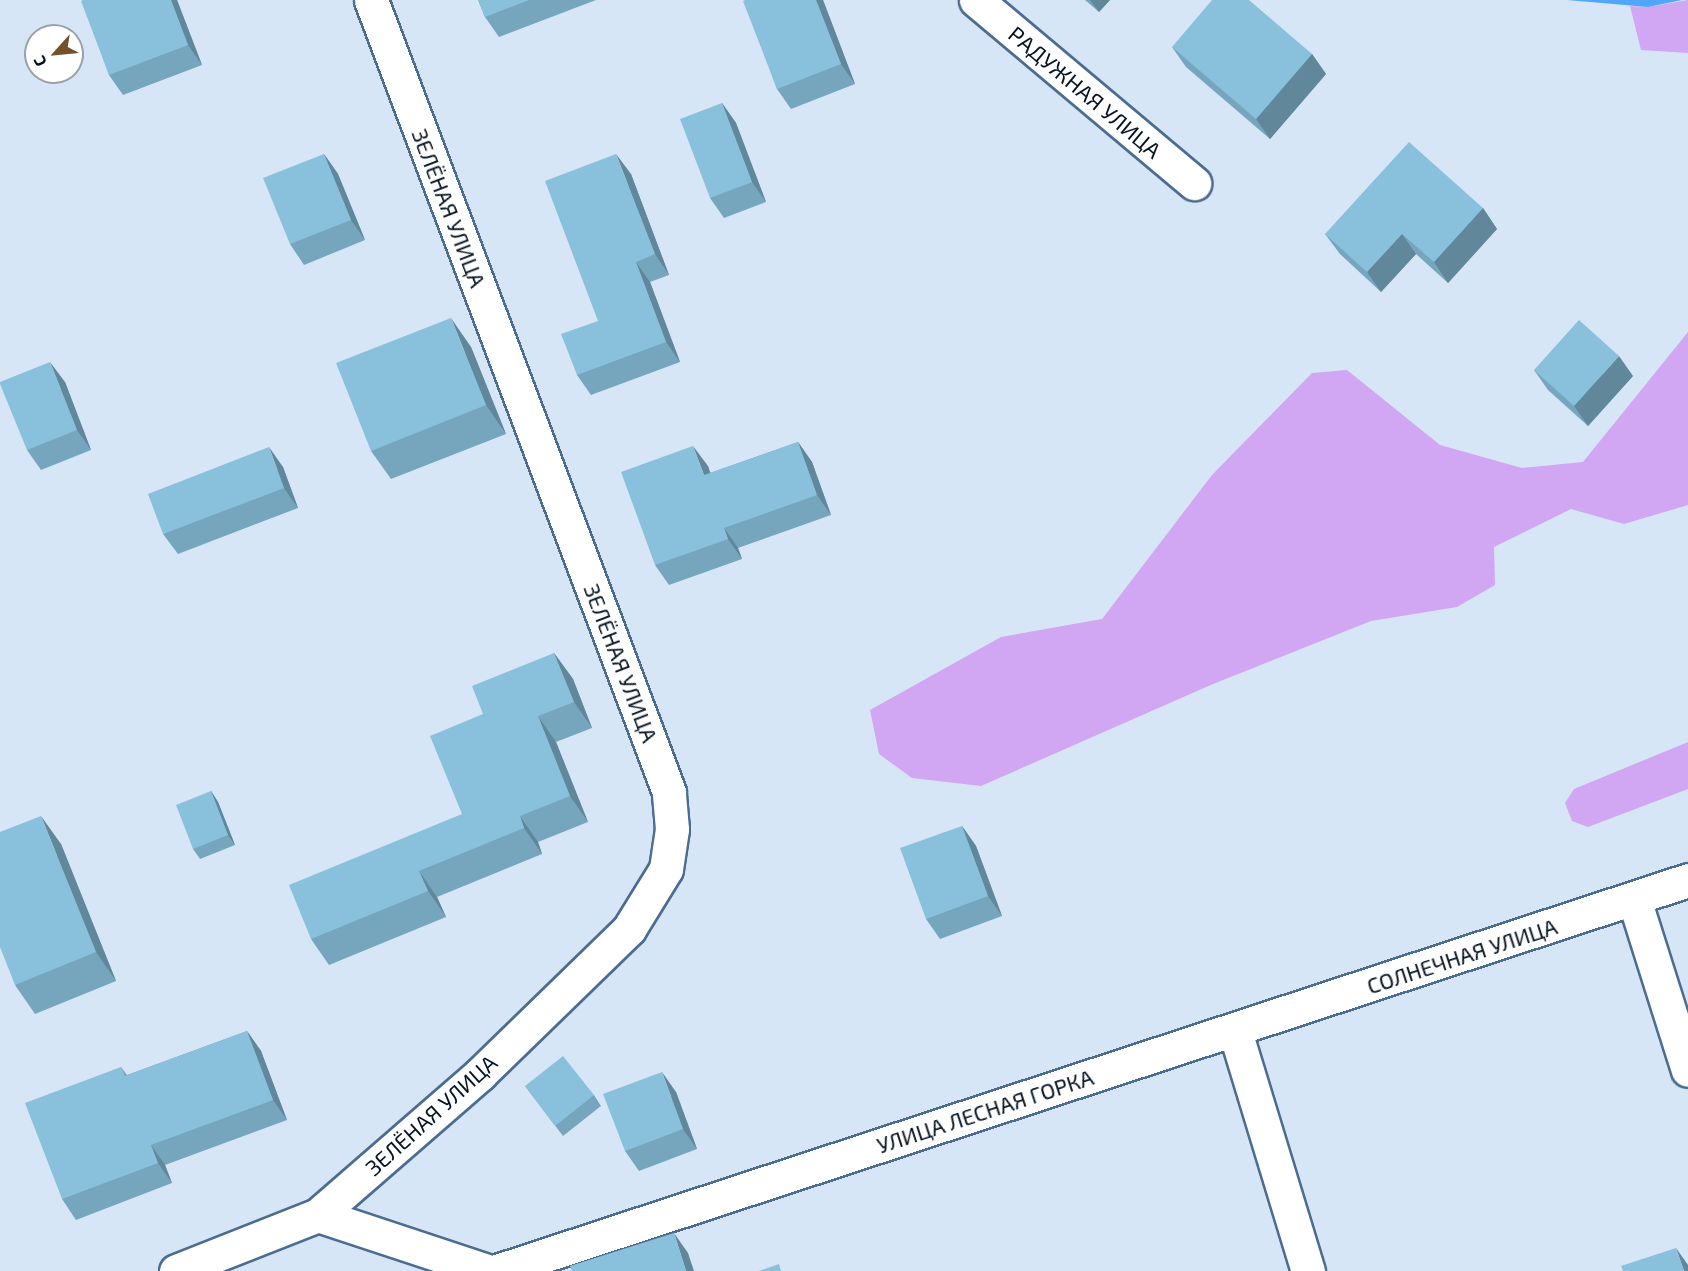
<!DOCTYPE html>
<meta charset="utf-8">
<style>
body{margin:0}
#map{position:relative;width:1688px;height:1271px;overflow:hidden;background:#d7e6f7;font-family:"Exo 2",sans-serif}
div>[style]{position:absolute}
.green>*{inset:0;background:#d1a6f2}
.water>*{inset:0;background:#50a6f9}
.roads{filter:drop-shadow(2px 0 #4a6d91) drop-shadow(-2px 0 #4a6d91) drop-shadow(0 2px #4a6d91) drop-shadow(0 -2px #4a6d91)}
.minor>*{height:33px;margin:-16.5px;padding:0 16.5px;transform-origin:16.5px;border-radius:16.5px;background:#fff}
.wall>*{inset:0;background:#76a6bd}
.shaded-wall>*{inset:0;background:#60879a}
.building>*{inset:0;background:#89c1dc}
span{translate:-50% -50%;white-space:nowrap;text-align:center;line-height:1.15;-webkit-text-stroke:6px #fff;paint-order:stroke}
.street-label{font-size:22px;color:#061422}
.north{position:absolute;left:24px;top:24px;width:60px;height:60px;box-sizing:border-box;background:#fff;border:2px solid #9ba1a7;border-radius:50%;rotate:243deg;font-size:16px;font-weight:700;line-height:24px;text-align:center;color:#061422}
.north::after{content:'';display:block;margin:auto;width:21px;height:27px;background:#735229;clip-path:polygon(50% 0,100% 100%,50% 72%,0 100%)}
</style>
<div id="map">
<div class="green">
<div style="clip-path:polygon(1688px 0,1688px 53px,1641px 50px,1630px 6px,1648px 7px)"></div>
<div style="clip-path:polygon(1688px 332px,1688px 505px,1624px 524px,1571px 509px,1494px 547px,1495px 585px,1457px 607px,1371px 621px,1213px 684px,981px 786px,912px 778px,879px 754px,870px 710px,1001px 637px,1102px 619px,1212px 475px,1312px 373px,1347px 370px,1440px 445px,1522px 468px,1583px 462px)"></div>
<div style="clip-path:polygon(1688px 742px,1688px 789px,1588px 827px,1572px 821px,1565px 803px,1574px 789px)"></div>
</div>
<div class="water">
<div style="clip-path:polygon(1567px 0,1682px 0,1648px 7px)"></div>
</div>
<div class="roads">
<div class="minor">
<div style="left:976px;top:0;width:285px;rotate:40deg"></div>
<div style="left:1634px;top:899px;width:179px;rotate:72.5deg"></div>
<div style="left:1235px;top:1031px;width:251px;rotate:73.1deg"></div>
<div style="left:318px;top:1215px;width:178px;rotate:18.3deg"></div>
<div style="left:176px;top:1271px;width:153px;rotate:-21.5deg"></div>
<div style="left:318px;top:1215px;width:215px;rotate:-41deg"></div>
<div style="left:480px;top:1074px;width:208px;rotate:-44.2deg"></div>
<div style="left:629px;top:929px;width:70px;rotate:-58.3deg"></div>
<div style="left:666px;top:869px;width:40px;rotate:-81.5deg"></div>
<div style="left:672px;top:829px;width:37px;rotate:-95deg"></div>
<div style="left:669px;top:792px;width:846px;rotate:-110.62deg"></div>
<div style="left:497px;top:1271px;width:1254px;rotate:-18.17deg"></div>
</div>
</div>
<div class="wall">
<div style="clip-path:polygon(83px 0,177px 0,202px 65px,123px 95px,109px 75px)"></div>
<div style="clip-path:polygon(478px 0,596px 0,499px 37px,485px 17px)"></div>
<div style="clip-path:polygon(745px 0,823px 0,855px 84px,791px 109px,777px 89px)"></div>
<div style="clip-path:polygon(1085px 0,1110px 0,1099px 12px)"></div>
<div style="clip-path:polygon(1172px 47px,1312px 54px,1326px 74px,1270px 139px,1186px 67px)"></div>
<div style="clip-path:polygon(722px 103px,736px 123px,766px 202px,724px 218px,710px 198px)"></div>
<div style="clip-path:polygon(324px 154px,338px 174px,365px 240px,304px 265px,290px 244px)"></div>
<div style="clip-path:polygon(631px 174px,669px 275px,650px 282px,680px 362px,591px 395px,577px 375px,598px 321px)"></div>
<div style="clip-path:polygon(1483px 208px,1497px 229px,1448px 283px,1416px 254px,1381px 292px,1340px 254px,1325px 234px)"></div>
<div style="clip-path:polygon(471px 347px,506px 434px,391px 479px,371px 451px)"></div>
<div style="clip-path:polygon(1534px 370px,1633px 376px,1588px 426px,1548px 390px)"></div>
<div style="clip-path:polygon(65px 382px,91px 450px,41px 470px,27px 450px)"></div>
<div style="clip-path:polygon(798px 442px,812px 462px,831px 515px,738px 548px,742px 559px,669px 585px,655px 565px,708px 466px,710px 473px)"></div>
<div style="clip-path:polygon(283px 467px,298px 508px,178px 554px,163px 534px)"></div>
<div style="clip-path:polygon(554px 653px,573px 679px,592px 728px,556px 742px,588px 822px,538px 842px,542px 854px,437px 897px,446px 917px,329px 965px,311px 939px,462px 814px)"></div>
<div style="clip-path:polygon(211px 791px,218px 802px,235px 845px,200px 859px,193px 849px)"></div>
<div style="clip-path:polygon(962px 826px,976px 846px,1002px 916px,940px 939px,926px 919px)"></div>
<div style="clip-path:polygon(61px 844px,116px 981px,35px 1014px,15px 985px)"></div>
<div style="clip-path:polygon(247px 1031px,261px 1051px,287px 1120px,165px 1165px,172px 1183px,76px 1220px,62px 1199px,121px 1067px,127px 1075px)"></div>
<div style="clip-path:polygon(525px 1086px,594px 1095px,601px 1106px,563px 1136px)"></div>
<div style="clip-path:polygon(676px 1092px,697px 1149px,639px 1171px,625px 1151px)"></div>
</div>
<div class="shaded-wall">
<div style="clip-path:polygon(171px 0,177px 0,202px 65px,188px 45px)"></div>
<div style="clip-path:polygon(816px 0,823px 0,855px 84px,841px 64px)"></div>
<div style="clip-path:polygon(1090px 0,1110px 0,1099px 12px)"></div>
<div style="clip-path:polygon(1312px 54px,1326px 74px,1270px 139px,1256px 119px)"></div>
<div style="clip-path:polygon(722px 103px,736px 123px,766px 202px,752px 182px)"></div>
<div style="clip-path:polygon(324px 154px,338px 174px,365px 240px,351px 220px)"></div>
<div style="clip-path:polygon(616px 154px,631px 174px,669px 275px,655px 254px)"></div>
<div style="clip-path:polygon(1483px 208px,1497px 229px,1448px 283px,1434px 262px)"></div>
<div style="clip-path:polygon(1402px 234px,1416px 254px,1381px 292px,1367px 272px)"></div>
<div style="clip-path:polygon(636px 262px,650px 282px,680px 362px,666px 342px)"></div>
<div style="clip-path:polygon(451px 318px,471px 347px,506px 434px,486px 405px)"></div>
<div style="clip-path:polygon(1619px 356px,1633px 376px,1588px 426px,1574px 406px)"></div>
<div style="clip-path:polygon(50px 362px,65px 382px,91px 450px,77px 430px)"></div>
<div style="clip-path:polygon(798px 442px,812px 462px,831px 515px,817px 495px)"></div>
<div style="clip-path:polygon(693px 446px,708px 466px,718px 495px,704px 475px)"></div>
<div style="clip-path:polygon(269px 447px,283px 467px,298px 508px,284px 488px)"></div>
<div style="clip-path:polygon(724px 528px,738px 548px,742px 559px,728px 539px)"></div>
<div style="clip-path:polygon(554px 653px,573px 679px,592px 728px,574px 702px)"></div>
<div style="clip-path:polygon(538px 716px,556px 742px,588px 822px,570px 796px)"></div>
<div style="clip-path:polygon(211px 791px,218px 802px,235px 845px,228px 835px)"></div>
<div style="clip-path:polygon(41px 816px,61px 844px,116px 981px,96px 952px)"></div>
<div style="clip-path:polygon(520px 816px,538px 842px,542px 854px,524px 828px)"></div>
<div style="clip-path:polygon(962px 826px,976px 846px,1002px 916px,988px 896px)"></div>
<div style="clip-path:polygon(419px 871px,437px 897px,446px 917px,428px 891px)"></div>
<div style="clip-path:polygon(247px 1031px,261px 1051px,287px 1120px,273px 1100px)"></div>
<div style="clip-path:polygon(662px 1072px,676px 1092px,697px 1149px,683px 1129px)"></div>
<div style="clip-path:polygon(151px 1145px,165px 1165px,172px 1183px,158px 1163px)"></div>
<div style="clip-path:polygon(674px 1233px,688px 1253px,694px 1271px,686px 1271px)"></div>
<div style="clip-path:polygon(1676px 1248px,1688px 1265px,1688px 1271px,1684px 1271px)"></div>
</div>
<div class="building">
<div style="clip-path:polygon(83px 0,171px 0,188px 45px,109px 75px,81px 1px)"></div>
<div style="clip-path:polygon(478px 0,529px 0,485px 17px)"></div>
<div style="clip-path:polygon(745px 0,816px 0,841px 64px,777px 89px,743px 1px)"></div>
<div style="clip-path:polygon(1212px 0,1249px 0,1312px 54px,1256px 119px,1172px 47px)"></div>
<div style="clip-path:polygon(722px 103px,752px 182px,710px 198px,680px 119px)"></div>
<div style="clip-path:polygon(1409px 142px,1483px 208px,1434px 262px,1402px 234px,1367px 272px,1325px 234px)"></div>
<div style="clip-path:polygon(324px 154px,351px 220px,290px 244px,263px 178px)"></div>
<div style="clip-path:polygon(616px 154px,655px 254px,636px 262px,666px 342px,577px 375px,561px 334px,598px 321px,545px 181px)"></div>
<div style="clip-path:polygon(451px 318px,486px 405px,371px 451px,336px 363px)"></div>
<div style="clip-path:polygon(1579px 320px,1619px 356px,1574px 406px,1534px 370px)"></div>
<div style="clip-path:polygon(50px 362px,77px 430px,27px 450px,0 384px,0 382px)"></div>
<div style="clip-path:polygon(798px 442px,817px 495px,724px 528px,728px 539px,655px 565px,621px 472px,693px 446px,704px 475px)"></div>
<div style="clip-path:polygon(269px 447px,284px 488px,163px 534px,148px 494px)"></div>
<div style="clip-path:polygon(554px 653px,574px 702px,538px 716px,570px 796px,520px 816px,524px 828px,419px 871px,428px 891px,311px 939px,289px 885px,462px 814px,430px 736px,483px 714px,472px 686px)"></div>
<div style="clip-path:polygon(211px 791px,228px 835px,193px 849px,176px 805px)"></div>
<div style="clip-path:polygon(41px 816px,96px 952px,15px 985px,0 947px,0 832px)"></div>
<div style="clip-path:polygon(962px 826px,988px 896px,926px 919px,900px 848px)"></div>
<div style="clip-path:polygon(247px 1031px,273px 1100px,151px 1145px,158px 1163px,62px 1199px,25px 1103px,121px 1067px,125px 1076px)"></div>
<div style="clip-path:polygon(563px 1056px,594px 1095px,555px 1126px,525px 1086px)"></div>
<div style="clip-path:polygon(662px 1072px,683px 1129px,625px 1151px,603px 1094px)"></div>
<div style="clip-path:polygon(674px 1233px,686px 1271px,572px 1271px,570px 1266px)"></div>
<div style="clip-path:polygon(1676px 1248px,1684px 1271px,1623px 1271px,1621px 1266px)"></div>
<div style="clip-path:polygon(779px 1264px,781px 1271px,759px 1271px)"></div>
</div>
<div class="street-label">
<span style="left:1085px;top:92px;rotate:40deg">РАДУЖНАЯ УЛИЦА</span>
<span style="left:449px;top:208px;rotate:69deg">ЗЕЛЁНАЯ УЛИЦА</span>
<span style="left:621px;top:663px;rotate:69deg">ЗЕЛЁНАЯ УЛИЦА</span>
<span style="left:1462px;top:956px;rotate:-18deg">СОЛНЕЧНАЯ УЛИЦА</span>
<span style="left:985px;top:1111px;rotate:-18deg">УЛИЦА ЛЕСНАЯ ГОРКА</span>
<span style="left:431px;top:1115px;rotate:-42deg">ЗЕЛЁНАЯ УЛИЦА</span>
</div>
<div class="north">С</div>
</div>
